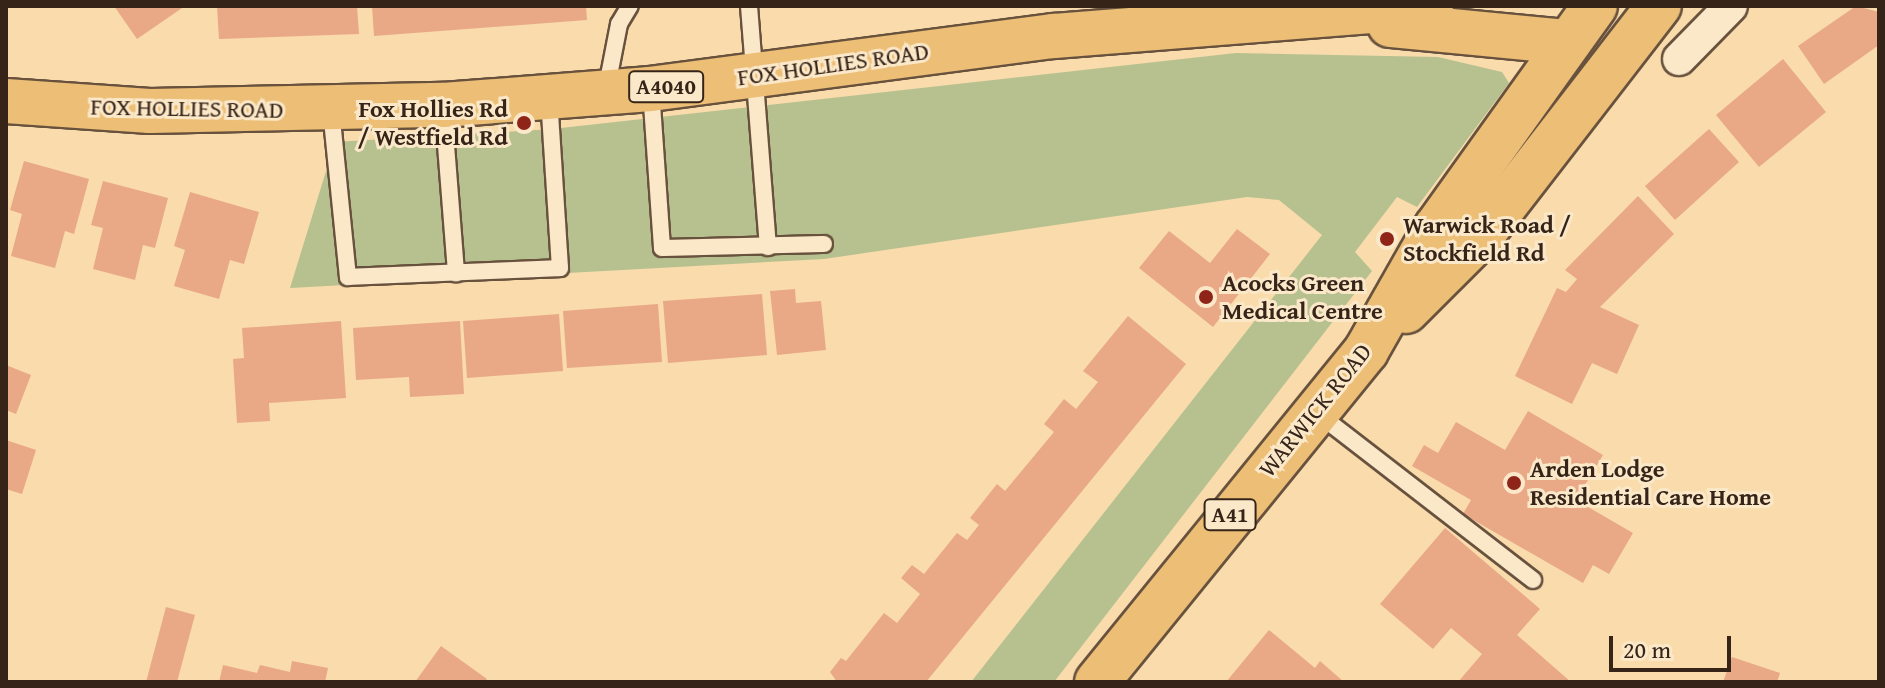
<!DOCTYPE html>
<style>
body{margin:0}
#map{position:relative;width:1885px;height:688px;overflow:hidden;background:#f9dbac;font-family:"Gentium Book Plus",serif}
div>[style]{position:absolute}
.green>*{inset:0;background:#b6c18f}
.building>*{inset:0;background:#e9a986}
.roads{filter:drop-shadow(2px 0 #68523e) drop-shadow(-2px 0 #68523e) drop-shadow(0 2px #68523e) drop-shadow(0 -2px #68523e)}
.service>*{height:16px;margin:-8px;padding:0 8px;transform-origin:8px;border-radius:8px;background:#fbe8c9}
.minor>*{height:32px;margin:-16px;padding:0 16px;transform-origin:16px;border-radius:16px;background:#fbe8c9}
.primary>*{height:44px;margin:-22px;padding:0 22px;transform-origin:22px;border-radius:22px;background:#ecbe76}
.trunk>*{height:44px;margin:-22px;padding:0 22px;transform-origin:22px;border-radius:22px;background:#ecbe76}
.dots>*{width:22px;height:22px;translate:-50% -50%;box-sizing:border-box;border:4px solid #fbe8c9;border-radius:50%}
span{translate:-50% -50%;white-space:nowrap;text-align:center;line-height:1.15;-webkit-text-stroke:6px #fbe8c9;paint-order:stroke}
.shield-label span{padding:2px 6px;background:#fbe8c9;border:2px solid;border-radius:6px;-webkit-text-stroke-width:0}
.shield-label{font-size:22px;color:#372419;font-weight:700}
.street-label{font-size:24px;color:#372419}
.poi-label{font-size:24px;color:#372419;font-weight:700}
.right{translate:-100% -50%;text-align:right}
.left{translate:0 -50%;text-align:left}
.frame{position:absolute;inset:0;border:8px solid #372419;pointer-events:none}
.scale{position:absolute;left:1609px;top:636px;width:122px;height:36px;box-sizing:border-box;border:4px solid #372419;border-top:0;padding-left:10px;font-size:24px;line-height:28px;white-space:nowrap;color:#372419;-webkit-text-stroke:6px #fbe8c9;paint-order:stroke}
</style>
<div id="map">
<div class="green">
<div style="clip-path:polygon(1236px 53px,1438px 57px,1502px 72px,1509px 83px,1417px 207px,1397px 197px,1355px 252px,1372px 271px,1054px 682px,971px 682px,1322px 235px,1279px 200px,1247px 197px,824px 259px,290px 288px,335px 142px,552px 129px)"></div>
</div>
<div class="building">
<div style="clip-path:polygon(114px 6px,185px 6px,137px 39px)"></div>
<div style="clip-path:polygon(217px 6px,357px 6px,359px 34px,219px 39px)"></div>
<div style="clip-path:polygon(372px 6px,586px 6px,587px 20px,374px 36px)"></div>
<div style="clip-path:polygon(1856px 6px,1879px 12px,1879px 45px,1824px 84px,1798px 46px)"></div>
<div style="clip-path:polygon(1783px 59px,1826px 112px,1759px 167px,1716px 115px)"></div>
<div style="clip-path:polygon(1709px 129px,1739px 162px,1675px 220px,1645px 186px)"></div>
<div style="clip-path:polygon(24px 161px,89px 179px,74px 234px,65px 231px,55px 268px,11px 256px,22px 214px,10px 210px)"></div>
<div style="clip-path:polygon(103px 181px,168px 198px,155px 248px,143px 245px,135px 280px,93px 269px,103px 228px,91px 225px)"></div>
<div style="clip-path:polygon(190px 192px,259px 212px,244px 264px,230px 260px,219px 299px,174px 286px,185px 250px,174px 246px)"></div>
<div style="clip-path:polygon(1638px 196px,1674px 234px,1600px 307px,1639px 325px,1617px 374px,1592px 363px,1572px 404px,1515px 376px,1557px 288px,1566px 292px,1577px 279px,1565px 270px)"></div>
<div style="clip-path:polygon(1237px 229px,1270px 254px,1213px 327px,1139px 268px,1169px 231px,1210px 263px)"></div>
<div style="clip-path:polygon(795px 289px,796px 303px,821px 301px,826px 350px,777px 355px,770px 291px)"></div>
<div style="clip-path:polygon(762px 294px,767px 355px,668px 363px,663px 301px)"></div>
<div style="clip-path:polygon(658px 304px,662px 362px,567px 368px,563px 311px)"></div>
<div style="clip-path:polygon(559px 314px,563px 371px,467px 378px,463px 321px)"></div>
<div style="clip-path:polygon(1128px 316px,1186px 364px,1177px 375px,926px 682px,837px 682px,830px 672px,841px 658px,846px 661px,884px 613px,897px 623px,920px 594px,901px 578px,912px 565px,924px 574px,957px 533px,967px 540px,979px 525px,970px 518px,997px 484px,1005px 491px,1054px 432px,1044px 424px,1064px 399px,1076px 409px,1098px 382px,1083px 371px)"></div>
<div style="clip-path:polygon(341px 321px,346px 398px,269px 403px,270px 421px,237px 423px,233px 359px,244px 358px,242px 328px)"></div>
<div style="clip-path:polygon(460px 321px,464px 394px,410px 397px,409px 377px,356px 380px,353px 328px)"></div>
<div style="clip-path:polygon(6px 365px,31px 375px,16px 414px,6px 410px)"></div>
<div style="clip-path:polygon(1528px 411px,1603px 455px,1576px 500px,1633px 533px,1609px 574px,1593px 565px,1583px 583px,1463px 514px,1471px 500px,1412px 466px,1424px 445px,1438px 453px,1456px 422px,1505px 450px)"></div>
<div style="clip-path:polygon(6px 440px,36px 450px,22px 494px,6px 489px)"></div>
<div style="clip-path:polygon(1445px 528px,1540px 609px,1517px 635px,1571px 682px,1458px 682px,1482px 654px,1451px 628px,1433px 649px,1380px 604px)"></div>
<div style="clip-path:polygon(166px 607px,195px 615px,177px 682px,146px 682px)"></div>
<div style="clip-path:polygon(1269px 630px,1315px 668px,1320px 661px,1344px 682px,1226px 682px)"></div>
<div style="clip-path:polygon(441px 646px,487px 679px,485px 682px,415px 682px)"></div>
<div style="clip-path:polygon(1732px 657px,1780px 673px,1777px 682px,1723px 682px)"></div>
<div style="clip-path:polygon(292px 661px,328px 668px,325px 682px,219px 682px,223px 665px,257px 673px,260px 665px,290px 672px)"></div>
</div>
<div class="roads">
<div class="service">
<div style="left:749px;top:6px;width:242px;rotate:85.5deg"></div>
<div style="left:651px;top:90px;width:158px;rotate:86deg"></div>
<div style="left:662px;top:248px;width:162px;rotate:-1.4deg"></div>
<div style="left:606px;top:91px;width:68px;rotate:-79deg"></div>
<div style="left:619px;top:24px;width:21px;rotate:-59deg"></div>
<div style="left:443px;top:107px;width:167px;rotate:85.5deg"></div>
<div style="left:331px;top:110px;width:168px;rotate:84.2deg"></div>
<div style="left:348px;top:277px;width:212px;rotate:-2.4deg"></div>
<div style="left:560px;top:268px;width:169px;rotate:-93.7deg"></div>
<div style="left:1317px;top:413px;width:273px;rotate:37.7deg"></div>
</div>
<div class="minor">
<div style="left:1679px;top:59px;width:74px;rotate:-45.5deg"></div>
</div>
<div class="primary">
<div style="left:1390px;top:25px;width:178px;rotate:5.5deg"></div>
<div style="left:6px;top:101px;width:144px;rotate:4deg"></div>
<div style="left:150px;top:111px;width:293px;rotate:-1.2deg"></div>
<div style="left:443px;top:105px;width:208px;rotate:-4.4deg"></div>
<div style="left:650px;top:89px;width:407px;rotate:-7.5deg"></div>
<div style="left:1054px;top:36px;width:378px;rotate:-4.5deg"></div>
</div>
<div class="trunk">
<div style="left:1406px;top:311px;width:106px;rotate:-45deg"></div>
<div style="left:1481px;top:236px;width:291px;rotate:-52.3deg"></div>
<div style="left:1097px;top:682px;width:427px;rotate:-50.9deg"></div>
<div style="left:1366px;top:351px;width:142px;rotate:-60.4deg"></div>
<div style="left:1436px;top:228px;width:273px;rotate:-54.4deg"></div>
</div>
</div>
<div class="dots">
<div style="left:524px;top:123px;background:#8f2418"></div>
<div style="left:1387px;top:239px;background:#8f2418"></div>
<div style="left:1206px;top:297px;background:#8f2418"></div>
<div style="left:1514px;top:483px;background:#8f2418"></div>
</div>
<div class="shield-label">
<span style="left:666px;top:87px">A4040</span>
<span style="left:1230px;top:515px">A41</span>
</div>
<div class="street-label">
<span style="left:833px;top:64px;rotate:-8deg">FOX HOLLIES ROAD</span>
<span style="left:187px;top:108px;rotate:1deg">FOX HOLLIES ROAD</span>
<span style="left:1315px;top:410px;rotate:-51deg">WARWICK ROAD</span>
</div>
<div class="poi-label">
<span class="right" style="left:508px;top:123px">Fox Hollies Rd<br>/ Westfield Rd</span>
<span class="left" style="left:1403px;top:239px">Warwick Road /<br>Stockfield Rd</span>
<span class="left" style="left:1222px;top:297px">Acocks Green<br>Medical Centre</span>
<span class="left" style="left:1530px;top:483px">Arden Lodge<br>Residential Care Home</span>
</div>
<div class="frame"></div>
<div class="scale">20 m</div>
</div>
